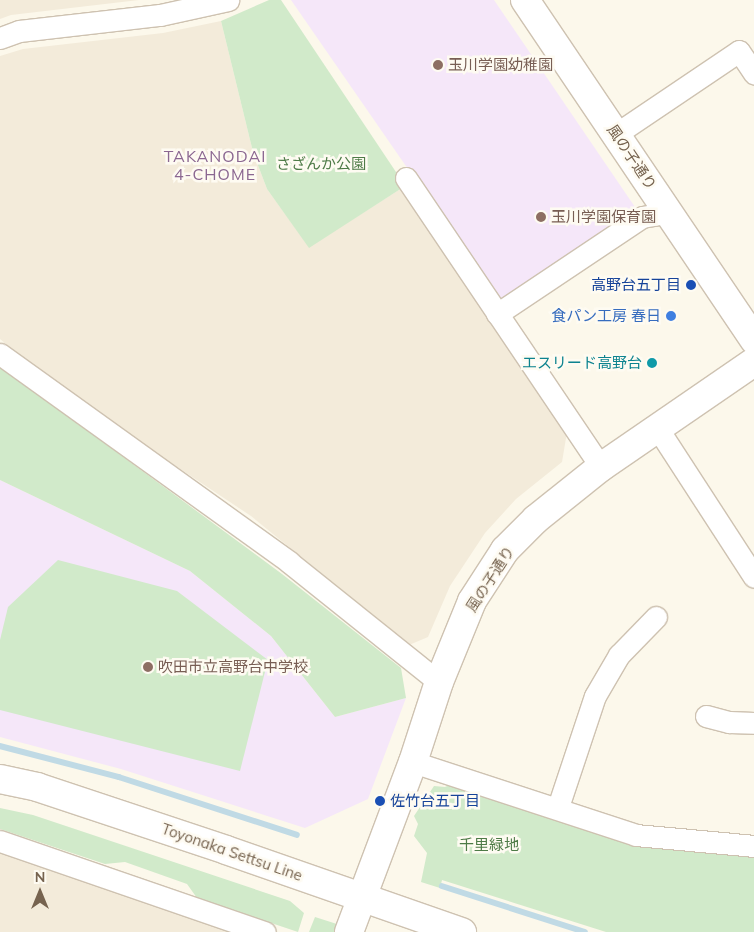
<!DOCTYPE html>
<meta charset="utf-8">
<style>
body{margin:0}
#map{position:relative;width:754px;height:932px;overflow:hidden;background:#fcf8eb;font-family:Mulish,"Noto Sans JP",sans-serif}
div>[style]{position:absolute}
.residential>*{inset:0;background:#f3ebda}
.education>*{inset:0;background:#f5e7f9}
.green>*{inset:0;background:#d1eaca}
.stream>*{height:5.5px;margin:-2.75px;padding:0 2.75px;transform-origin:2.75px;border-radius:2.75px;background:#c0dae5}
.roads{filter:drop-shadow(1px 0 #cec2b1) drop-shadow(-1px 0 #cec2b1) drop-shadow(0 1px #cec2b1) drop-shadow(0 -1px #cec2b1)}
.street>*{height:21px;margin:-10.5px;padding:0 10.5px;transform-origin:10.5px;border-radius:10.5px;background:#fff}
.secondary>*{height:28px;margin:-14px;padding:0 14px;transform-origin:14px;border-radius:14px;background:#fff}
.dots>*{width:14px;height:14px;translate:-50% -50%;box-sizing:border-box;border:2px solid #fefbf2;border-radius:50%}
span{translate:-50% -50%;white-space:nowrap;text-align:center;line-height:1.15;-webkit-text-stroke:5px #fefbf2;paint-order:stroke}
.education-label{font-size:15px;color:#785e54}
.left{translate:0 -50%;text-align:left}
.street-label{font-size:15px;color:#76634f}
.park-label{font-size:15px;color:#4e7b47}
.transit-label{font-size:15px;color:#164399}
.right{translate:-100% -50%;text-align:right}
.shop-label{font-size:15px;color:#366cbe}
.culture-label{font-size:15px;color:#0d838f}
.neighbourhood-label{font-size:16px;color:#8b6791;letter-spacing:1px}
.north{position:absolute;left:15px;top:867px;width:50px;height:50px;-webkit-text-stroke:4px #fefbf2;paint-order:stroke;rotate:0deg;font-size:14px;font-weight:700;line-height:20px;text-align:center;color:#76634f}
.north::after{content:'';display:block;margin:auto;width:18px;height:22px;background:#76634f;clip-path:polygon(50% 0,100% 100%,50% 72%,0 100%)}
</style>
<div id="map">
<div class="residential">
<div style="clip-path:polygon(0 0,139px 0,11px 15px,0 19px)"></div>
<div style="clip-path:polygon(221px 21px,253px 152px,267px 189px,309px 247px,402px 188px,567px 432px,562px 462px,516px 499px,485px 533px,450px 586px,428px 637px,409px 645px,251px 516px,66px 393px,0 339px,0 56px,23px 49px,163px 33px)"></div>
<div style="clip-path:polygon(0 849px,240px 932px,0 932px)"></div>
</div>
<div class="education">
<div style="clip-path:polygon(291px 0,494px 0,637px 210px,500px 302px)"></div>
<div style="clip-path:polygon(0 480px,190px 571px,271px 636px,335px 717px,406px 698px,368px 799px,305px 828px,121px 769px,0 737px)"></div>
</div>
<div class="green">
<div style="clip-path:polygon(269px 0,281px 0,400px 178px,402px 188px,309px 248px,267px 189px,253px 152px,221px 21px)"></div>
<div style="clip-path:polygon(0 366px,282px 574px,401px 668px,406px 698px,335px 717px,271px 636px,190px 571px,0 480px)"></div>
<div style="clip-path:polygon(58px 560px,177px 591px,268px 660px,240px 771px,0 710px,0 640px,8px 607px)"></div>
<div style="clip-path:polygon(454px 783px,754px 854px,754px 932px,606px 932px,442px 880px,440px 888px,421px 882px,427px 853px,414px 836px,418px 824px,414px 816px,434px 786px,445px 787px)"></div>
<div style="clip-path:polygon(0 808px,33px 815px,290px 901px,304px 913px,298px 932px,197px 898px,187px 884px,125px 862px,105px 864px,0 829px)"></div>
<div style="clip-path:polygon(315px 917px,340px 925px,337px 932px,309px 932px)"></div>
</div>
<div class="stream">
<div style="left:0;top:746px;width:123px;rotate:14.6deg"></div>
<div style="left:119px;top:777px;width:187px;rotate:18deg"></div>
<div style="left:442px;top:886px;width:150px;rotate:17.8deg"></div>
</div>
<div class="roads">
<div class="street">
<div style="left:0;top:38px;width:20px;rotate:-20deg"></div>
<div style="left:19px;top:31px;width:142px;rotate:-6.5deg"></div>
<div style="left:160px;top:15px;width:70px;rotate:-12.4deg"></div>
<div style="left:616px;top:134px;width:148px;rotate:-34deg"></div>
<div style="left:739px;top:51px;width:27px;rotate:56deg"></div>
<div style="left:406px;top:178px;width:349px;rotate:56deg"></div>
<div style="left:497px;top:314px;width:174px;rotate:-33.8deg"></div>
<div style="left:642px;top:217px;width:27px;rotate:-10deg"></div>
<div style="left:0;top:354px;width:356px;rotate:35.7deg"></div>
<div style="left:289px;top:562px;width:192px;rotate:38.7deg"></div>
<div style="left:658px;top:429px;width:176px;rotate:57deg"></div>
<div style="left:706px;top:716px;width:24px;rotate:15deg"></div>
<div style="left:729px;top:722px;width:25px;rotate:2deg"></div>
<div style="left:413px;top:762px;width:235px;rotate:18.1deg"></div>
<div style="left:636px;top:835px;width:119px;rotate:5.3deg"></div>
<div style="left:558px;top:807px;width:117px;rotate:-71.6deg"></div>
<div style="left:595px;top:696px;width:48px;rotate:-59.7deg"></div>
<div style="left:619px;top:655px;width:53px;rotate:-45.8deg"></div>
<div style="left:0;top:841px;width:280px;rotate:19deg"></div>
</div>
<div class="secondary">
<div style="left:525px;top:0;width:410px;rotate:56deg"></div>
<div style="left:0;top:779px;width:38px;rotate:12deg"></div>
<div style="left:37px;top:787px;width:199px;rotate:18.4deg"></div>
<div style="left:226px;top:850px;width:250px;rotate:19.2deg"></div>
<div style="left:349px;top:932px;width:182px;rotate:-69.4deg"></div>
<div style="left:413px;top:762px;width:84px;rotate:-72deg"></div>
<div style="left:439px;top:682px;width:87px;rotate:-67.8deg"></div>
<div style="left:472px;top:601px;width:61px;rotate:-57.1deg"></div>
<div style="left:505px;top:550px;width:44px;rotate:-45deg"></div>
<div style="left:536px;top:519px;width:83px;rotate:-38.7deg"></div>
<div style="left:601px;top:467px;width:186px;rotate:-34.5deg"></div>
</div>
</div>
<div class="dots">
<div style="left:438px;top:65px;background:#8d6e63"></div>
<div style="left:541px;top:217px;background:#8d6e63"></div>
<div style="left:691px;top:285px;background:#1a4fb4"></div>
<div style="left:671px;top:316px;background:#3f7fe0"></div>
<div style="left:652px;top:363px;background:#0f9aa8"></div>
<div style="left:148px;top:667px;background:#8d6e63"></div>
<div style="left:380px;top:801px;background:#1a4fb4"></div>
</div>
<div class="education-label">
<span class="left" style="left:448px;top:65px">玉川学園幼稚園</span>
<span class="left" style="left:551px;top:217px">玉川学園保育園</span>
<span class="left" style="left:158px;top:667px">吹田市立高野台中学校</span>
</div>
<div class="street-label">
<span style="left:632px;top:157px;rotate:56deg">風の子通り</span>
<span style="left:490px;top:579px;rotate:-57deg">風の子通り</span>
<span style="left:232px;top:852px;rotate:19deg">Toyonaka Settsu Line</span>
</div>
<div class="park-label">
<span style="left:321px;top:164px">さざんか公園</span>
<span style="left:489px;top:845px">千里緑地</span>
</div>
<div class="transit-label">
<span class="right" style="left:681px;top:285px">高野台五丁目</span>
<span class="left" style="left:390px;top:801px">佐竹台五丁目</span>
</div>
<div class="shop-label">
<span class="right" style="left:661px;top:316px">食パン工房 春日</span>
</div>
<div class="culture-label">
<span class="right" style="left:642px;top:363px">エスリード高野台</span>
</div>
<div class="neighbourhood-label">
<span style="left:215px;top:165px">TAKANODAI<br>4-CHOME</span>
</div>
<div class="north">N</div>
</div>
